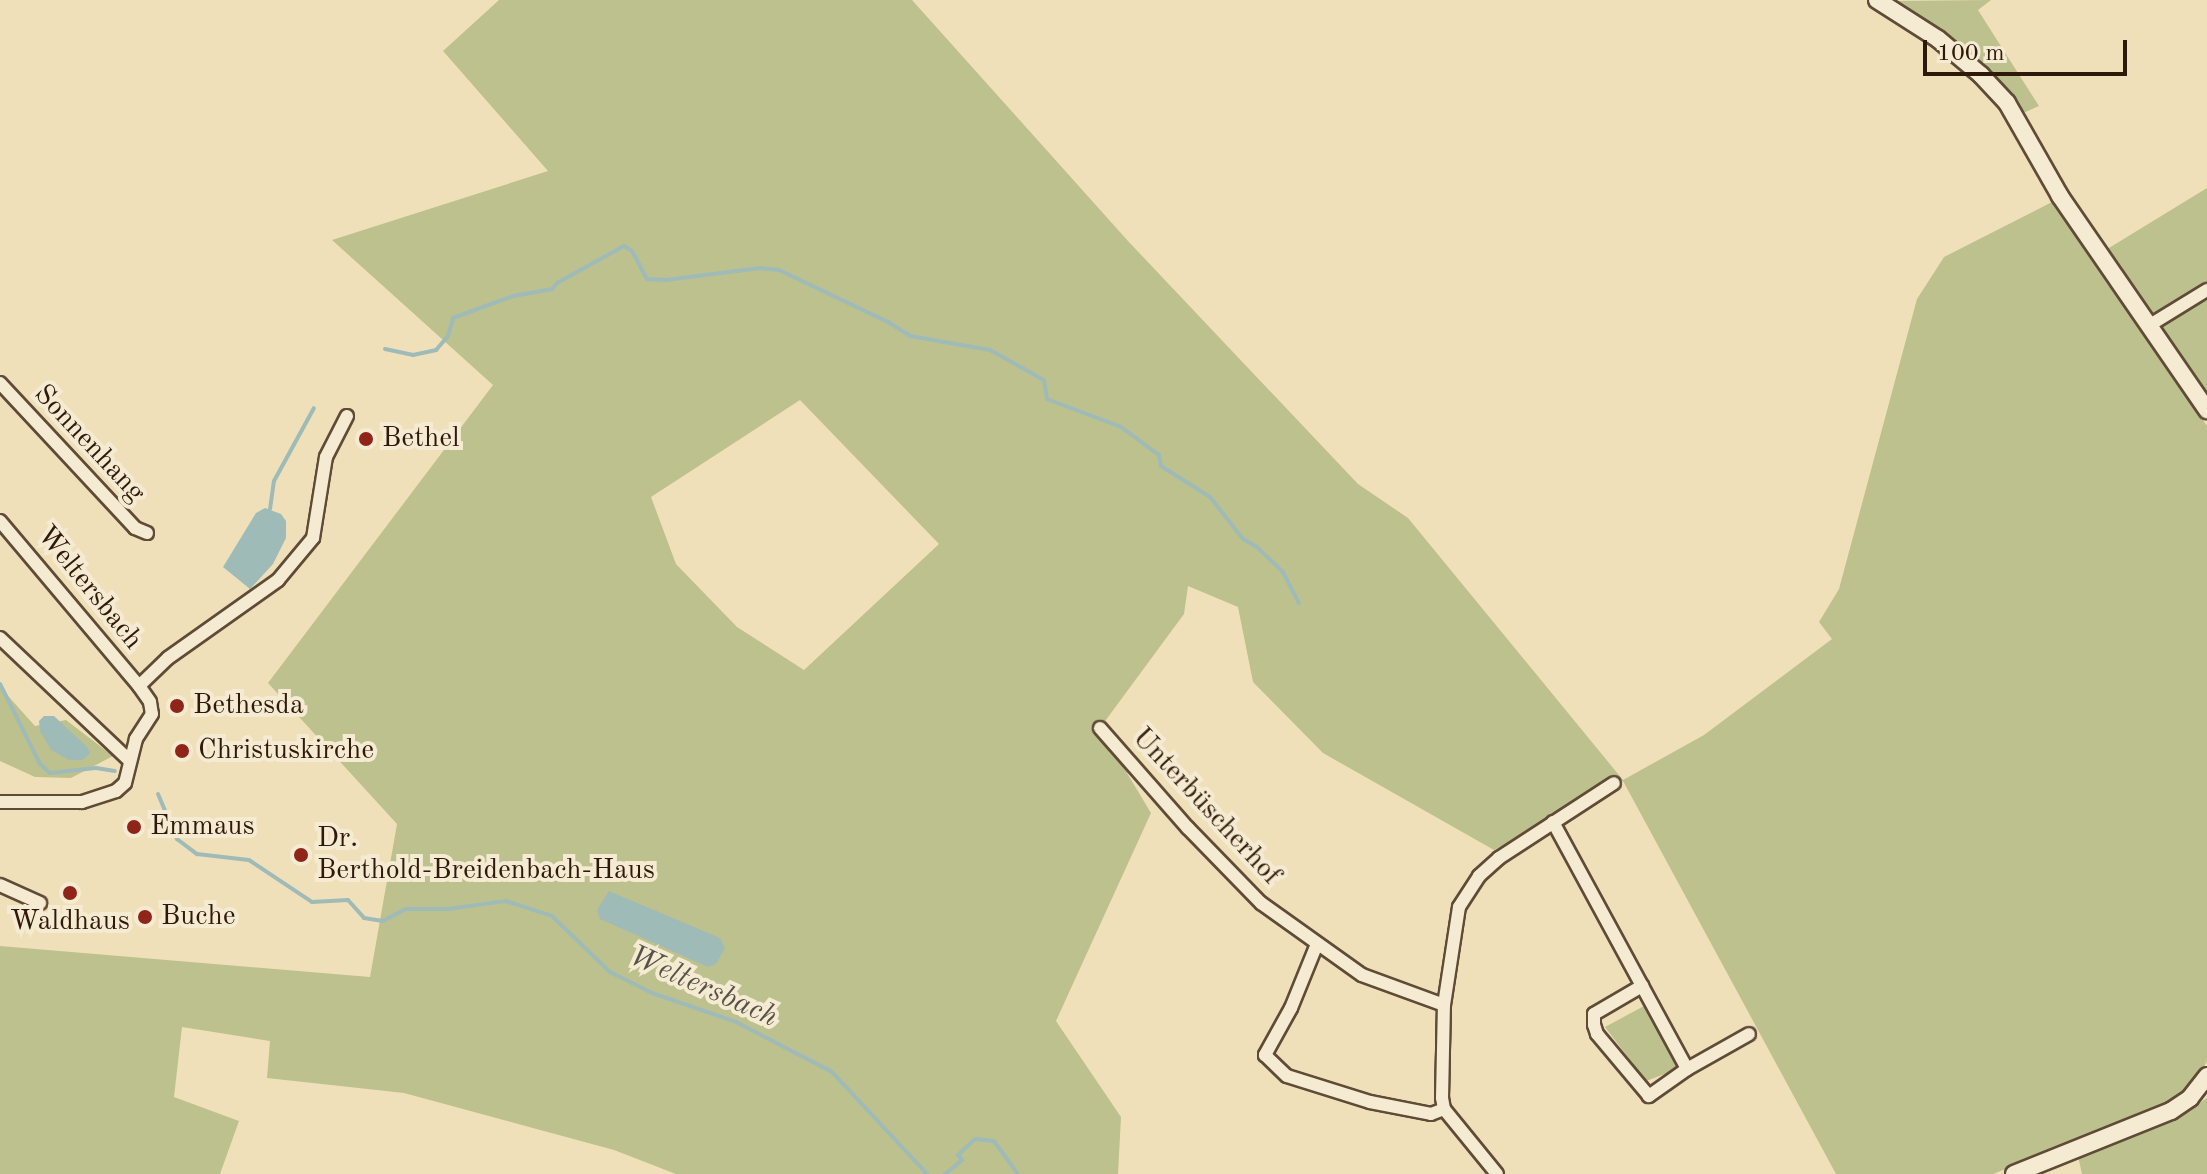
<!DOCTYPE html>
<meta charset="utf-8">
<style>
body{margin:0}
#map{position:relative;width:2207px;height:1174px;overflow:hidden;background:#f0e0b9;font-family:"Old Standard TT",serif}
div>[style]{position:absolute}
.green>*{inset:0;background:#bdc18d}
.water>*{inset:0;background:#9ebbb8}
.stream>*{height:4px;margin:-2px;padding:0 2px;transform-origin:2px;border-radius:2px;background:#9ebbb8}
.roads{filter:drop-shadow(2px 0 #5f4b36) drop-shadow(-2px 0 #5f4b36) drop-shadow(0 2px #5f4b36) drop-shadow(0 -2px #5f4b36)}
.minor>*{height:12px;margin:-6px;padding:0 6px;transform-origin:6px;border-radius:6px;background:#f5ebd2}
.tertiary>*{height:16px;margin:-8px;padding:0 8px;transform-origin:8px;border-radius:8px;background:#f5ebd2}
.dots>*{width:22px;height:22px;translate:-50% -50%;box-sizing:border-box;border:4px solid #f5ebd2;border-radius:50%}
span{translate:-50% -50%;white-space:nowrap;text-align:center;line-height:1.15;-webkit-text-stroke:8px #f5ebd2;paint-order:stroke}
.poi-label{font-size:28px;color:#2f190a}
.left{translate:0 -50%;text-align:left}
.street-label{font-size:28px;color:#2f190a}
.water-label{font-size:30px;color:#565247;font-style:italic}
.scale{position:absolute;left:1923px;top:40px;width:204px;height:36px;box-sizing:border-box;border:4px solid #2f190a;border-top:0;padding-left:10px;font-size:24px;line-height:28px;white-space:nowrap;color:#2f190a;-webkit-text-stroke:6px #f5ebd2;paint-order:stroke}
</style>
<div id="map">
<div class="green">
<div style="clip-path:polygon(evenodd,499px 0,912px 0,1128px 241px,1358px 484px,1408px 518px,1623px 780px,1704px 735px,1832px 639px,1819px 622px,1839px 589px,1917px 299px,1944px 257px,2054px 201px,2207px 426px,2207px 1061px,2197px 1080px,2172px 1103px,1993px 1174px,1836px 1174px,1623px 781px,1494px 850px,1323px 753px,1253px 682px,1238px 607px,1188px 586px,1184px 614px,1100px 728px,1151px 813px,1056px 1021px,1121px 1117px,1118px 1174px,676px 1174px,614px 1150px,404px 1093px,267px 1078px,270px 1041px,182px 1027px,174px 1097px,239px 1121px,220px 1174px,0 1174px,0 946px,370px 977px,397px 824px,268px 683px,493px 385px,332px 240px,548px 171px,443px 51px,499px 0,800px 400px,939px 544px,804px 670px,737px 627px,676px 564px,651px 497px,800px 400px)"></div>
<div style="clip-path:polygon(1991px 0,1978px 10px,2039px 106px,2023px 113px,1978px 59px,1892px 1px)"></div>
<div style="clip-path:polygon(2207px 188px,2207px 283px,2152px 316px,2104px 251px)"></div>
<div style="clip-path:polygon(2207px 297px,2207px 393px,2161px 326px)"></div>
<div style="clip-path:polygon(0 687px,35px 726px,66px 720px,113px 756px,71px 778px,35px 777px,0 761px)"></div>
<div style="clip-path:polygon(1644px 1006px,1681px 1068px,1646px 1081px,1605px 1027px)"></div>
<div style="clip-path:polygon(2207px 1098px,2207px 1174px,2082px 1174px,2078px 1156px,2183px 1114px)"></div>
</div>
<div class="water">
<div style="clip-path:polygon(265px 508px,281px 514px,286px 521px,286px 538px,273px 564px,250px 589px,223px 567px,256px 513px)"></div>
<div style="clip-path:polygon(44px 716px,54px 716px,87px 747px,90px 753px,83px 760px,69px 760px,51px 750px,40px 731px,39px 721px)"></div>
<div style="clip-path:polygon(609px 891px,720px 938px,725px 948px,716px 964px,708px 967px,600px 919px,597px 910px)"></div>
</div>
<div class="stream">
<div style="left:385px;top:349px;width:29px;rotate:12deg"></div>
<div style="left:413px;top:355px;width:24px;rotate:-12deg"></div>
<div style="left:436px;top:350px;width:18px;rotate:-49deg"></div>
<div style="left:448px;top:336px;width:19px;rotate:-74deg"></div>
<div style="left:453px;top:318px;width:64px;rotate:-20.1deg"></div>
<div style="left:513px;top:296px;width:40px;rotate:-10deg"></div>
<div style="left:552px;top:289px;width:8px;rotate:-50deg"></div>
<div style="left:557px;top:283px;width:77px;rotate:-28.9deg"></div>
<div style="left:624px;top:246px;width:9px;rotate:32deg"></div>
<div style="left:632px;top:251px;width:32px;rotate:62deg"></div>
<div style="left:647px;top:279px;width:19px;rotate:3deg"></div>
<div style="left:666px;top:280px;width:95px;rotate:-7.3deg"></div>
<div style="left:760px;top:268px;width:19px;rotate:6deg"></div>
<div style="left:779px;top:270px;width:121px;rotate:25.5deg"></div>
<div style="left:888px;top:322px;width:26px;rotate:32deg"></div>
<div style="left:910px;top:336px;width:81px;rotate:9.9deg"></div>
<div style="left:990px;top:350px;width:62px;rotate:29.1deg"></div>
<div style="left:1044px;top:380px;width:19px;rotate:81deg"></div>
<div style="left:1047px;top:399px;width:79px;rotate:20.7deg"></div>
<div style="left:1121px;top:427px;width:47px;rotate:36.4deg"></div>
<div style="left:1159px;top:455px;width:11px;rotate:80deg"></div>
<div style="left:1161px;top:466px;width:58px;rotate:32.3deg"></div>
<div style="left:1210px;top:497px;width:53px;rotate:51.8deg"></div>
<div style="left:1243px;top:539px;width:16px;rotate:30deg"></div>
<div style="left:1257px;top:547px;width:36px;rotate:44deg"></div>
<div style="left:1283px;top:572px;width:35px;rotate:63deg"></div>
<div style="left:270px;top:509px;width:28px;rotate:-82deg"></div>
<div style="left:274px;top:481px;width:83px;rotate:-61.3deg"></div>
<div style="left:0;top:684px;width:89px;rotate:63.4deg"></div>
<div style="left:40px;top:764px;width:13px;rotate:42deg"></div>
<div style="left:50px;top:773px;width:46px;rotate:-6.2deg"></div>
<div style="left:96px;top:768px;width:19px;rotate:9deg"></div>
<div style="left:158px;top:794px;width:49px;rotate:67.1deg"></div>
<div style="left:177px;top:839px;width:25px;rotate:37deg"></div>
<div style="left:197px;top:854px;width:52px;rotate:6.6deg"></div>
<div style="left:249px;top:860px;width:76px;rotate:33.7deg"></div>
<div style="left:312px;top:902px;width:36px;rotate:-3deg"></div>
<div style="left:348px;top:900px;width:24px;rotate:48deg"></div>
<div style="left:364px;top:918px;width:19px;rotate:9deg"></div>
<div style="left:383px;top:921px;width:26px;rotate:-28deg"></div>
<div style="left:406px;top:909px;width:42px"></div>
<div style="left:448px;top:909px;width:59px;rotate:-7.9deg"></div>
<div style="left:506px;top:901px;width:48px;rotate:18.1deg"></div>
<div style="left:552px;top:916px;width:81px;rotate:44deg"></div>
<div style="left:610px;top:972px;width:47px;rotate:26.6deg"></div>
<div style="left:652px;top:993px;width:89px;rotate:19deg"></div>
<div style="left:736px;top:1022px;width:108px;rotate:27.5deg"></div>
<div style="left:832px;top:1072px;width:139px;rotate:47deg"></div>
<div style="left:945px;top:1174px;width:22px;rotate:-39deg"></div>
<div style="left:962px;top:1160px;width:6px;rotate:-129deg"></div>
<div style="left:958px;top:1155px;width:23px;rotate:-43deg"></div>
<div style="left:975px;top:1139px;width:19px;rotate:6deg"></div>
<div style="left:994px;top:1141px;width:41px;rotate:54deg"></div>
</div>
<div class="roads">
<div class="minor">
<div style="left:2150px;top:325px;width:67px;rotate:-31.6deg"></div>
<div style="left:0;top:383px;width:198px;rotate:47deg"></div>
<div style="left:135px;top:528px;width:13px;rotate:23deg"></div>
<div style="left:0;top:521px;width:216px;rotate:49.9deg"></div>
<div style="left:139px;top:686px;width:19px;rotate:55deg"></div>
<div style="left:150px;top:702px;width:12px;rotate:81deg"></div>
<div style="left:152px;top:714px;width:30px;rotate:123deg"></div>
<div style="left:136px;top:739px;width:45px;rotate:104deg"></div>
<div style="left:125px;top:783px;width:12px;rotate:138deg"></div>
<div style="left:116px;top:791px;width:36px;rotate:162deg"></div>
<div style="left:82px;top:802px;width:82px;rotate:180deg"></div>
<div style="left:0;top:638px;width:178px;rotate:43.4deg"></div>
<div style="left:139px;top:686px;width:40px;rotate:-44deg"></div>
<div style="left:168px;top:658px;width:135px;rotate:-35.3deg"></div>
<div style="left:278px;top:580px;width:55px;rotate:-50.2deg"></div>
<div style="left:313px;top:538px;width:82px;rotate:-80.9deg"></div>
<div style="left:326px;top:457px;width:46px;rotate:-62.9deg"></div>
<div style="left:1100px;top:728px;width:133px;rotate:48.7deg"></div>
<div style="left:1188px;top:828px;width:105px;rotate:45.8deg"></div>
<div style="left:1261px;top:903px;width:124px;rotate:35.5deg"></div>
<div style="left:1362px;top:975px;width:87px;rotate:20.1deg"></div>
<div style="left:1553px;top:822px;width:281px;rotate:61.5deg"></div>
<div style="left:1687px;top:1069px;width:47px;rotate:144.6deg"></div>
<div style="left:1649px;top:1096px;width:81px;rotate:-130deg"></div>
<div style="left:1597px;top:1034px;width:9px;rotate:-108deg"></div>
<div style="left:1594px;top:1025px;width:11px;rotate:-90deg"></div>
<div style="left:1594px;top:1014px;width:56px;rotate:-30.3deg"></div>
<div style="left:0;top:885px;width:44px;rotate:24.2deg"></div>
<div style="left:1317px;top:944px;width:69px;rotate:112.1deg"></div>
<div style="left:1291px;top:1008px;width:54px;rotate:119deg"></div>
<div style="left:1265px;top:1055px;width:30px;rotate:44deg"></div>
<div style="left:1287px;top:1076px;width:87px;rotate:17.4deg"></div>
<div style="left:1370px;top:1102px;width:62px;rotate:11.1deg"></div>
<div style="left:1431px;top:1114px;width:14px;rotate:-21deg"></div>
<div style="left:1687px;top:1069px;width:71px;rotate:-29.4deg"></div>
<div style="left:1497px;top:1174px;width:84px;rotate:-129.2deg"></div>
<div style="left:1444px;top:1109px;width:11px;rotate:-100deg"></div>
<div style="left:1442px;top:1098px;width:93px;rotate:-88.8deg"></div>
<div style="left:1444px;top:1005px;width:99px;rotate:-81.3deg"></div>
<div style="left:1459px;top:907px;width:37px;rotate:-57deg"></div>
<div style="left:1479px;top:876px;width:27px;rotate:-42deg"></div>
<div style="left:1499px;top:858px;width:137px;rotate:-33.1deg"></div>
</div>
<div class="tertiary">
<div style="left:1877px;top:0;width:72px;rotate:32.6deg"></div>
<div style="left:1938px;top:39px;width:56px;rotate:39.9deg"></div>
<div style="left:1981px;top:75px;width:38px;rotate:47deg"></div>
<div style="left:2007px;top:103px;width:107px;rotate:60.3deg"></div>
<div style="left:2060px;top:196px;width:260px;rotate:55.5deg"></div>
<div style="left:2014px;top:1174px;width:169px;rotate:-21.9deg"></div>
<div style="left:2171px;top:1111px;width:23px;rotate:-34deg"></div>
<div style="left:2190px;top:1098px;width:28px;rotate:-52deg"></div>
</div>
</div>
<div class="dots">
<div style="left:366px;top:439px;background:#8f2418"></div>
<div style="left:177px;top:706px;background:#8f2418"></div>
<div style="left:182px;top:751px;background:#8f2418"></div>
<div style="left:134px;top:827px;background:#8f2418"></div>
<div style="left:301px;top:855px;background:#8f2418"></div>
<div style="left:70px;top:893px;background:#8f2418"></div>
<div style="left:145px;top:917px;background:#8f2418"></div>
</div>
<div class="poi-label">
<span class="left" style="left:382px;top:439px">Bethel</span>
<span class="left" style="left:193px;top:706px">Bethesda</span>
<span class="left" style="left:198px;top:751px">Christuskirche</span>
<span class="left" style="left:150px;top:827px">Emmaus</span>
<span class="left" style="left:317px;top:855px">Dr.<br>Berthold-Breidenbach-Haus</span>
<span class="left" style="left:161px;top:917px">Buche</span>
<span style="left:70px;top:922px">Waldhaus</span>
</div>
<div class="street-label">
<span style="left:89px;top:444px;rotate:47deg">Sonnenhang</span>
<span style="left:89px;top:588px;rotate:51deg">Weltersbach</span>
<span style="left:1206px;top:807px;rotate:47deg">Unterbüscherhof</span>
</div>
<div class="water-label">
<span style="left:703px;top:987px;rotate:24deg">Weltersbach</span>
</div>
<div class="scale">100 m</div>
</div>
